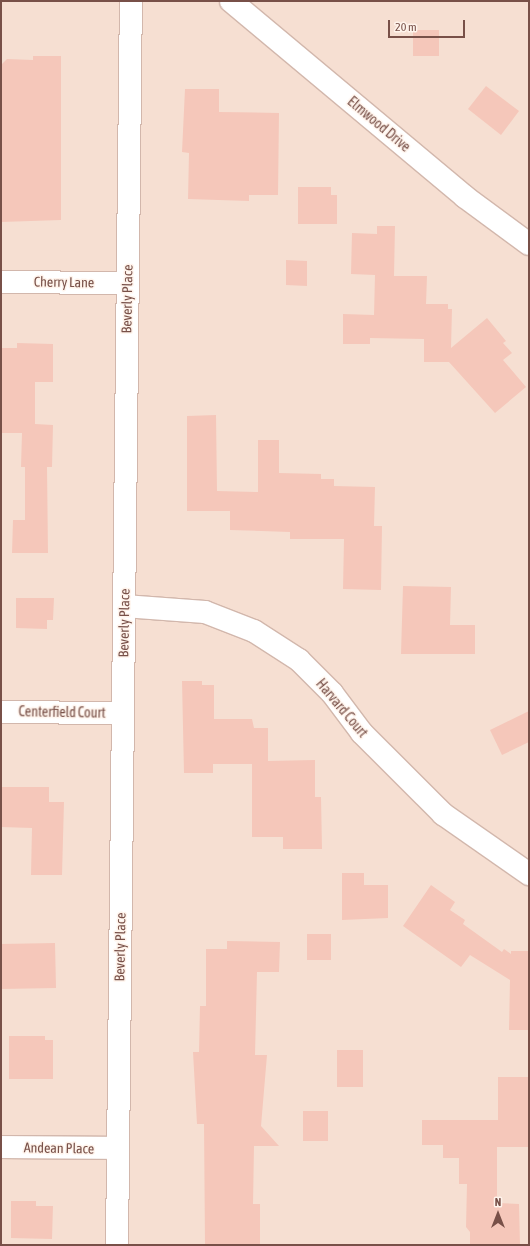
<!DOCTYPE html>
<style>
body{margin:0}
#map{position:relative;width:530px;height:1246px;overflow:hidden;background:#feefe4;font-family:"Asap Condensed",sans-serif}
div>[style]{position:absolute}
.residential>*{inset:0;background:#f6dfd2}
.building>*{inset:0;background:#f5c7ba}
.roads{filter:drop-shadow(1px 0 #d2b7ac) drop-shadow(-1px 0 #d2b7ac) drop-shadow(0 1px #d2b7ac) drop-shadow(0 -1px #d2b7ac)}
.street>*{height:22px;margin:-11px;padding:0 11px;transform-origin:11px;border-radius:11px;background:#fff}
span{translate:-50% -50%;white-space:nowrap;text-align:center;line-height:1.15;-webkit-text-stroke:3px #fff4ec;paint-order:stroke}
.street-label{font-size:14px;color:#785048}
.frame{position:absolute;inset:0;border:2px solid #785048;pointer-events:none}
.north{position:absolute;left:478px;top:1194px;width:40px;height:40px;-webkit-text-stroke:3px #fff4ec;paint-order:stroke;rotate:0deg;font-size:11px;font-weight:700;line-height:16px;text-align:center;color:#785048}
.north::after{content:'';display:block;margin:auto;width:14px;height:18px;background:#785048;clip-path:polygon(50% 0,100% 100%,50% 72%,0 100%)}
.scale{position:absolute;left:388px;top:20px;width:77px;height:18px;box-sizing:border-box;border:2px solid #785048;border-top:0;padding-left:5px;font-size:12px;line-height:14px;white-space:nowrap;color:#785048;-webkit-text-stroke:3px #fff4ec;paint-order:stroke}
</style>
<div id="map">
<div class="residential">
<div style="clip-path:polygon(1px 1px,529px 1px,529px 1245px,1px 1245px)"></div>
</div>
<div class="building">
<div style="clip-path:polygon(413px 30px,439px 30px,439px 56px,413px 56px)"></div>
<div style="clip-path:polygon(33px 56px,61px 56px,61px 220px,1px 222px,1px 65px,7px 59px,33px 60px)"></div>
<div style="clip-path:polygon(486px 86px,519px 111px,501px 135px,468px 109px)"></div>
<div style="clip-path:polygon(185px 89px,219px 89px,219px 112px,279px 113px,278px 195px,249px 195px,249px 201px,188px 199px,189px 153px,182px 152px)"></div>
<div style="clip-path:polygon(298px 187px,331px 187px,331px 195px,337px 195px,337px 224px,298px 224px)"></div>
<div style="clip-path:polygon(377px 226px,395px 226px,394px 276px,427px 276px,426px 304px,448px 304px,448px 309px,452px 309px,451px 348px,487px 318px,506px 341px,503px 343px,512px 353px,503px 360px,526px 387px,495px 413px,449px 362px,424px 362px,424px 339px,370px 338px,370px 344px,343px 344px,343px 314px,374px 315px,375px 275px,351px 274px,352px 233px,377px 234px)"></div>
<div style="clip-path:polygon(286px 260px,307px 261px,307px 286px,286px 285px)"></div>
<div style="clip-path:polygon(17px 343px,53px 344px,53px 382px,35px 382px,35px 424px,53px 425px,52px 467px,47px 467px,48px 553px,12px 553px,13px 520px,25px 520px,25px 467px,21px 467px,22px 433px,1px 433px,1px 348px,17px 348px)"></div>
<div style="clip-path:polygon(216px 415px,217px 491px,258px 492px,258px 440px,279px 440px,279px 473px,321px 474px,321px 479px,334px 479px,334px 486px,375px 487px,374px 526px,382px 526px,381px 590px,343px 589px,344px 539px,290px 539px,290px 532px,230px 530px,230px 511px,187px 511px,187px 416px)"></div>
<div style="clip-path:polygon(403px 586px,451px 587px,450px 625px,475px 625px,475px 654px,401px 654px)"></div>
<div style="clip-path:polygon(16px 598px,54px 598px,53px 620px,47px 620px,47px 629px,16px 628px)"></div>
<div style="clip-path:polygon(182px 681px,202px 681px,202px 685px,214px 685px,214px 719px,252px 719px,254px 728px,268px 728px,268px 761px,315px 760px,315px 797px,321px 797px,322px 849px,283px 849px,283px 837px,252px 837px,252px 764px,213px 764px,213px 773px,184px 773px)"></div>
<div style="clip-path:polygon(529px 711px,529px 742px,502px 755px,490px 730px)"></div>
<div style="clip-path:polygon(1px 787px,49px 787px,49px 802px,64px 802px,62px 875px,31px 875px,32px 828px,1px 827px)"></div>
<div style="clip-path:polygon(342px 873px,364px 873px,364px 885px,388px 885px,388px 918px,342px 920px)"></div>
<div style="clip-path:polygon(431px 885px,455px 902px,450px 910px,465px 920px,463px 924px,502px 952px,504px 949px,511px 954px,511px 951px,529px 951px,529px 1030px,509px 1030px,510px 980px,470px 955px,461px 967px,403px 926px)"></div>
<div style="clip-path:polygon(307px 934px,331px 934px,331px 960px,307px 960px)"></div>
<div style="clip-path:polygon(227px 941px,280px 942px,279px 972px,257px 972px,255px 1055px,267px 1055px,261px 1126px,279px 1146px,254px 1146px,253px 1204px,260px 1204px,260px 1245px,205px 1245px,204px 1124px,197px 1124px,193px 1052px,199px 1052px,200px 1006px,206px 1006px,206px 949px,227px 949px)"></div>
<div style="clip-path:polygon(55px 943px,56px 988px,1px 989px,1px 944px)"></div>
<div style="clip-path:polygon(9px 1036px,45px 1036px,45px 1040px,53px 1040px,53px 1079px,9px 1079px)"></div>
<div style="clip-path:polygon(337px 1050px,363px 1050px,363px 1087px,337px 1087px)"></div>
<div style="clip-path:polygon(498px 1077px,529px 1077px,529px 1147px,497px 1147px,497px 1203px,519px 1204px,520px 1245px,470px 1245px,470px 1232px,466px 1227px,467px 1184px,459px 1184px,459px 1158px,443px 1158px,443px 1145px,422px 1145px,422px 1120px,498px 1120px)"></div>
<div style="clip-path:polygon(303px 1111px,328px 1111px,328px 1141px,303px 1141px)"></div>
<div style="clip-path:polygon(11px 1201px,36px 1201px,36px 1206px,53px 1206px,52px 1239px,11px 1238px)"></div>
</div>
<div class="roads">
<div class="street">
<div style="left:231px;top:1px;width:305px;rotate:39.9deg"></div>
<div style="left:465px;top:197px;width:79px;rotate:36.3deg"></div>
<div style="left:1px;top:282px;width:126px;rotate:0.5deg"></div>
<div style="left:124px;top:606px;width:81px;rotate:4.2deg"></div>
<div style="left:205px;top:612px;width:53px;rotate:21.2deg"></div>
<div style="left:254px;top:631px;width:54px;rotate:32.8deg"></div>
<div style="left:299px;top:660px;width:47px;rotate:45deg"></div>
<div style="left:332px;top:693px;width:50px;rotate:53.1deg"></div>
<div style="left:362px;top:733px;width:115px;rotate:45deg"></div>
<div style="left:443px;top:814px;width:105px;rotate:34.9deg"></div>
<div style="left:1px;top:712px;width:122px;rotate:0.5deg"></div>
<div style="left:1px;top:1147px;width:117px;rotate:0.5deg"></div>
<div style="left:117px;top:1245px;width:1244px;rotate:-89.36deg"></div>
</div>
</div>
<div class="street-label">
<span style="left:379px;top:124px;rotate:40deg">Elmwood Drive</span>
<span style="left:64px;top:282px;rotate:1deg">Cherry Lane</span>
<span style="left:127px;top:299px;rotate:-89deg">Beverly Place</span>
<span style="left:124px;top:623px;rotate:-89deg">Beverly Place</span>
<span style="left:342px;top:708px;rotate:50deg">Harvard Court</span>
<span style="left:62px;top:712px;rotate:1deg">Centerfield Court</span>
<span style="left:120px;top:947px;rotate:-89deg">Beverly Place</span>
<span style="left:59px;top:1148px;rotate:1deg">Andean Place</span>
</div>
<div class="frame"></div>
<div class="north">N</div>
<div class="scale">20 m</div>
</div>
